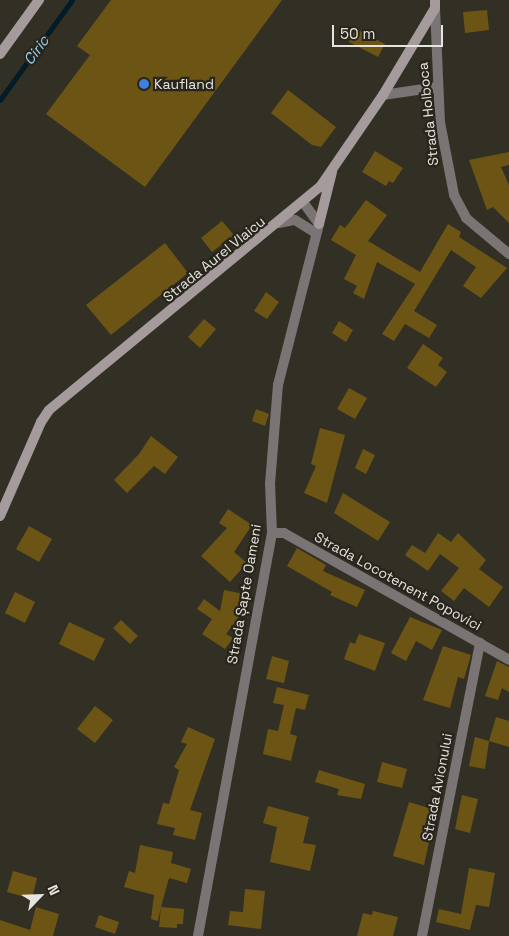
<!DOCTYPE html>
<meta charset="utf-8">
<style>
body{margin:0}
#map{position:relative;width:509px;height:936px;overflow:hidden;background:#322f25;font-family:"Space Grotesk",sans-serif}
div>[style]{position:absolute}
.stream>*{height:4.5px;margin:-2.25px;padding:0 2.25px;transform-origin:2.25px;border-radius:2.25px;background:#021c2a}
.building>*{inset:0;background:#6c5514}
.street>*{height:10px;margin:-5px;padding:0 5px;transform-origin:5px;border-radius:5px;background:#7a7475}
.secondary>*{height:10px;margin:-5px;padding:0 5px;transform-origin:5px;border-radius:5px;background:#a59b9c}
.dots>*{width:14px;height:14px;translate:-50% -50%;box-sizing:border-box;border:2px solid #28251c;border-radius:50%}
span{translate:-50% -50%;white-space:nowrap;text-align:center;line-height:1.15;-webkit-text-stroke:4.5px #28251c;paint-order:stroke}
.poi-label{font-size:14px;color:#e6e4de}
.left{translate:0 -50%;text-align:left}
.street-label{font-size:14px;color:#e6e4de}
.water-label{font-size:15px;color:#93d1f6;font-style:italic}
.north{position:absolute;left:15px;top:871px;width:50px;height:50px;-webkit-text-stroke:4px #28251c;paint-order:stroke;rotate:66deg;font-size:14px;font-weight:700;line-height:20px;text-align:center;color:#e6e4de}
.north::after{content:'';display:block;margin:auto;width:18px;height:22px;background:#e6e4de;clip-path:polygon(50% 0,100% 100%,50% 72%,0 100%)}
.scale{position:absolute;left:332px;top:25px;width:111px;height:22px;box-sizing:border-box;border:2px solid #e6e4de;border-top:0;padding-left:6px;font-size:15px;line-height:18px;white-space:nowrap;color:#e6e4de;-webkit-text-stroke:4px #28251c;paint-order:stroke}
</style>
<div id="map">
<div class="stream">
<div style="left:0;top:100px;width:123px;rotate:-54.2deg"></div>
</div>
<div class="building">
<div style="clip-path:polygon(111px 0,282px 0,145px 187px,46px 114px,90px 55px,77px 46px)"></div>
<div style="clip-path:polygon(487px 10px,489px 30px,465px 33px,463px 12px)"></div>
<div style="clip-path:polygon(356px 29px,385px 44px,378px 57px,349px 42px)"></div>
<div style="clip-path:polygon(288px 90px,336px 127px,321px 147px,312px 145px,271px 113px)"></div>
<div style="clip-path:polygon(375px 151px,403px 168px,393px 183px,389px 181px,386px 186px,362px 172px)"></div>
<div style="clip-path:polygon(509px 152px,509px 165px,501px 167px,509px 185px,509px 223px,493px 207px,487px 210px,469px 160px)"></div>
<div style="clip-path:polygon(366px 200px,387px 215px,368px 241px,420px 272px,448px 224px,461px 232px,459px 237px,507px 268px,481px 298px,463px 286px,476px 267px,451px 250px,414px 311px,437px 325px,429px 338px,405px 324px,394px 341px,382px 334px,415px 284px,377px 262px,364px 299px,353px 293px,357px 286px,344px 279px,356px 255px,331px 240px,340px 225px,345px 228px)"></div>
<div style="clip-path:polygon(222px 221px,234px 235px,212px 252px,201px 238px)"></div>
<div style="clip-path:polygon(165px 243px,188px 273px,111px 335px,86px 305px)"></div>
<div style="clip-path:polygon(266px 292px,279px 302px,267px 319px,254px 311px)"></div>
<div style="clip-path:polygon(204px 319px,216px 329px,200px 348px,188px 337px)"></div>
<div style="clip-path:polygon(339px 321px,353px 330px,346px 342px,332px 333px)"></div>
<div style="clip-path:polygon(423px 344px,443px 358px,438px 365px,447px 372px,436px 387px,407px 368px)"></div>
<div style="clip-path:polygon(349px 388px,367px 398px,355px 419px,337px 409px)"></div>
<div style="clip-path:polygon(256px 409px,269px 414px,265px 426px,252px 421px)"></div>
<div style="clip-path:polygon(320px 428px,345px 435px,327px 503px,304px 493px,316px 466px,311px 464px)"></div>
<div style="clip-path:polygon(151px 436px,178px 457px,165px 474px,154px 466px,127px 493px,114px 480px,139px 454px)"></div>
<div style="clip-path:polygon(363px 449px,375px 455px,366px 474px,355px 468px)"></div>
<div style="clip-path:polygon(343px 493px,390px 522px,378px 541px,334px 513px)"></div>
<div style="clip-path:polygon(228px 509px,252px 525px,234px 552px,247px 563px,230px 582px,201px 556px,227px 528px,219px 523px)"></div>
<div style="clip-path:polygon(29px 526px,52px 539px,39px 562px,16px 549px)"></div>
<div style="clip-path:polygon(438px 533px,451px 542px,458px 533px,486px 560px,479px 569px,503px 587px,489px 607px,464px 588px,454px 601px,441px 591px,459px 568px,440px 554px,428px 571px,405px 555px,412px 545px,425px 553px)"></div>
<div style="clip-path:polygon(297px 548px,326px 565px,323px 571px,365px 590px,357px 607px,330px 595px,332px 592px,287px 566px)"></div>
<div style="clip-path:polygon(224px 590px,244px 594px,241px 614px,226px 634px,233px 638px,225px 649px,202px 634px,212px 619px,197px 609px,204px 599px,220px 611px)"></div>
<div style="clip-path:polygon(15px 592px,35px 602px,25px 623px,5px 613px)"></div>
<div style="clip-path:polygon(410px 617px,442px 630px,432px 650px,416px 641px,406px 661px,391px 653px)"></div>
<div style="clip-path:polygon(121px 620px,138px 636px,130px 644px,113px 628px)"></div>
<div style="clip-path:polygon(69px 622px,105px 639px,94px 661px,59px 644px)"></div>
<div style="clip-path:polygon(359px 634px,385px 643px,375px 671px,344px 659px,350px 642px,355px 644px)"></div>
<div style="clip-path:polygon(443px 646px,471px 655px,464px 679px,458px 677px,450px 708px,423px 700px)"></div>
<div style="clip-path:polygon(272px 656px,289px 661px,284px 683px,266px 679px)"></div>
<div style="clip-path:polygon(497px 661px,509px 667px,509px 692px,502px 688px,498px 700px,485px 696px)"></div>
<div style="clip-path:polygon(277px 687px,309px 695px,305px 710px,296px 708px,290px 734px,297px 736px,291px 761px,263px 754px,268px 729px,278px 731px,284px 705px,273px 703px)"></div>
<div style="clip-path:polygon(95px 706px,113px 720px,95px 743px,77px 729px)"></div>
<div style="clip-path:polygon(496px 717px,509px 721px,509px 747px,489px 741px,485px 769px,469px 766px,475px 737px,489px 741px)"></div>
<div style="clip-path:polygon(188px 727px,215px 739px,190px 810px,202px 813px,195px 840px,173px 835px,175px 828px,157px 824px,163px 803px,169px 804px,179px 770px,174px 767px,187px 744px,181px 742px)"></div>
<div style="clip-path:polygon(382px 762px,407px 769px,402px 788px,377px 782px)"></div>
<div style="clip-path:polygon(319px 770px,365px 784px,361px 799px,337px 795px,339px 789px,315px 782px)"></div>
<div style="clip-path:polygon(462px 795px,478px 799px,470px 833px,455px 829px)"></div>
<div style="clip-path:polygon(409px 802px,436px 810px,424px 865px,393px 856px)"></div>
<div style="clip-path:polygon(268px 806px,309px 817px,303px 843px,316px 845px,310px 871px,270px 862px,277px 827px,263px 823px)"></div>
<div style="clip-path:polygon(140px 845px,173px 852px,171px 863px,191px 869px,187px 883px,169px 878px,161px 907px,184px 909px,183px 924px,177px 924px,177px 928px,159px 927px,161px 907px,158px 921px,151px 919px,154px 895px,124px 887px,129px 871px,135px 873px)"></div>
<div style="clip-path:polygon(469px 868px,495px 873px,489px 907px,476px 905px,470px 930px,436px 922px,439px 909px,461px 914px)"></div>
<div style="clip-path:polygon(13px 871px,37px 878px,32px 899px,7px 892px)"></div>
<div style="clip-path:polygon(245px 889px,265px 891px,261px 929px,228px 925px,230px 911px,243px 912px)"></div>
<div style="clip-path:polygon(36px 907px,59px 914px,53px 936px,0 936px,0 920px,30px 930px)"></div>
<div style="clip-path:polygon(373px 911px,398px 917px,393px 936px,357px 936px,363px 913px,372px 915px)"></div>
<div style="clip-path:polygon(99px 915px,119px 922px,115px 934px,95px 927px)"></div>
</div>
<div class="street">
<div style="left:435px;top:8px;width:114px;rotate:87.5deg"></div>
<div style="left:440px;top:122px;width:74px;rotate:79.1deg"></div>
<div style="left:454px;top:195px;width:26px;rotate:62deg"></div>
<div style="left:466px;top:218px;width:56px;rotate:39.9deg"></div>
<div style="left:383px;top:95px;width:55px;rotate:-8.4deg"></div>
<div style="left:279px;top:223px;width:16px;rotate:-11deg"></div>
<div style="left:295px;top:220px;width:25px;rotate:32deg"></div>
<div style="left:272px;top:533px;width:12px"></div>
<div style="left:284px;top:533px;width:258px;rotate:29.4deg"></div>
<div style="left:198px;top:936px;width:410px;rotate:-79.6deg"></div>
<div style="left:272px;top:533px;width:49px;rotate:-92.3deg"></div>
<div style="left:270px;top:484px;width:99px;rotate:-85.4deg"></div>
<div style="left:278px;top:385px;width:166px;rotate:-75.7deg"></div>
<div style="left:319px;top:224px;width:26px;rotate:-126deg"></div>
<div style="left:422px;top:936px;width:299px;rotate:-78.8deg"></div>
</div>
<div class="secondary">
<div style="left:0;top:54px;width:67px;rotate:-54.2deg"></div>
<div style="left:319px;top:224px;width:54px;rotate:-76deg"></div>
<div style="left:0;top:516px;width:103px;rotate:-66.4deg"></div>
<div style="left:41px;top:422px;width:14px;rotate:-56deg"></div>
<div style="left:49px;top:410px;width:351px;rotate:-39.5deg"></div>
<div style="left:320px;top:187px;width:112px;rotate:-55.6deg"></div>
<div style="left:383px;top:95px;width:101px;rotate:-59.1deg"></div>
<div style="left:435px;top:8px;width:8px;rotate:-90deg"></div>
</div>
<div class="dots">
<div style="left:144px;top:84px;background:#3f7fe0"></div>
</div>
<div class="poi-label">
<span class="left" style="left:154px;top:84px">Kaufland</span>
</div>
<div class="street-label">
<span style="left:428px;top:114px;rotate:-96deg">Strada Holboca</span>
<span style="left:214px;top:259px;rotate:-39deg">Strada Aurel Vlaicu</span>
<span style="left:398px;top:581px;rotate:29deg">Strada Locotenent Popovici</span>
<span style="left:244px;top:594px;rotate:-80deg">Strada Șapte Oameni</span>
<span style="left:437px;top:787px;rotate:-79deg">Strada Avionului</span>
</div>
<div class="water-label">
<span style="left:36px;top:50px;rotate:-54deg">Ciric</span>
</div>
<div class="north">N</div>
<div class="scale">50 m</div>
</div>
